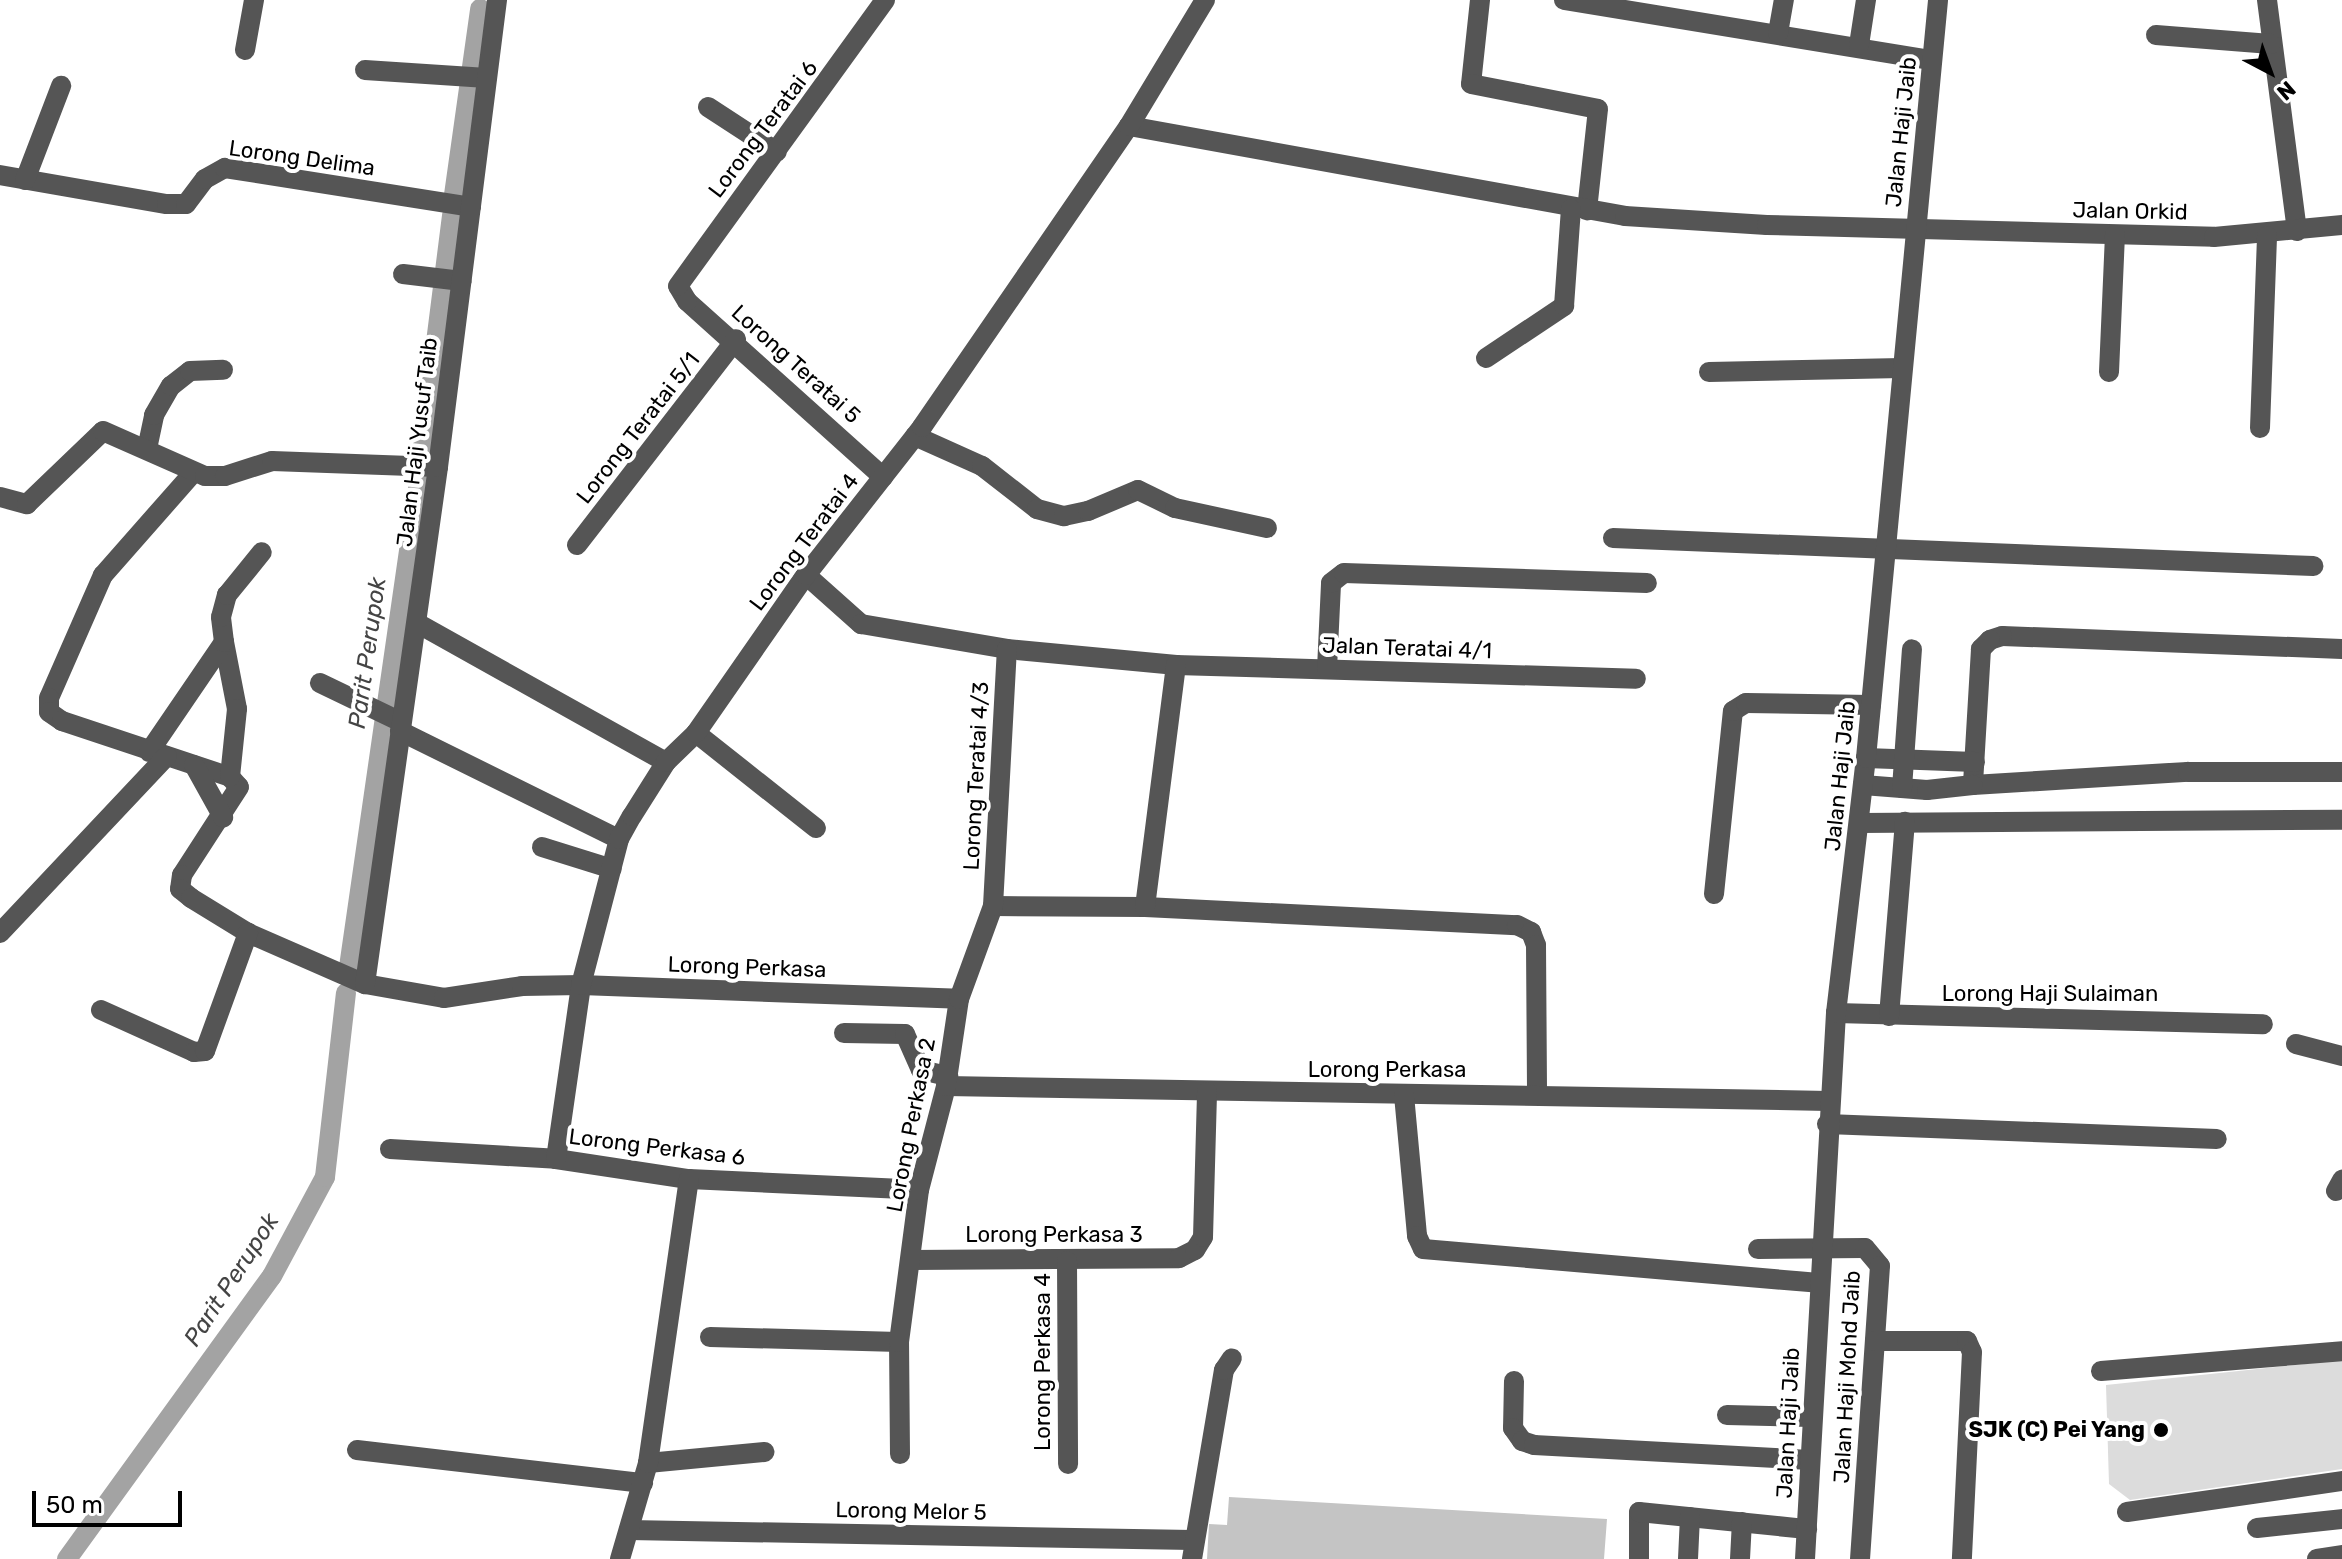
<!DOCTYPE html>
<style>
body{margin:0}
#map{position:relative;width:2342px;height:1559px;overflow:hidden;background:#fff;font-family:Rubik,sans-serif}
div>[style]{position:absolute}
.green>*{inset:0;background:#dcdcdc}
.canal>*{height:20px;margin:-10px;padding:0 10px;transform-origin:10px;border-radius:10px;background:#a3a3a3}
.building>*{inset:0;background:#c4c4c4}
.minor>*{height:20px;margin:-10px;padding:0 10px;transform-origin:10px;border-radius:10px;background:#555}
.dots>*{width:22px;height:22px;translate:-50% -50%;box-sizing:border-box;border:4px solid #fff;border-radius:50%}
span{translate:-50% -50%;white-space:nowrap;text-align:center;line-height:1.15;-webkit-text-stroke:8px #fff;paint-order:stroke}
.street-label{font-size:22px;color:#000}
.poi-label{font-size:22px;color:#000;font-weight:700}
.right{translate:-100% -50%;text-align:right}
.water-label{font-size:24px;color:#444;font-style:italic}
.north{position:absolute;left:2230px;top:32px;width:80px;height:80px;-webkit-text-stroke:6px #fff;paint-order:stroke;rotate:139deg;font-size:22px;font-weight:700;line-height:32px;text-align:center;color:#000}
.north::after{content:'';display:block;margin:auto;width:28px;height:36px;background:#000;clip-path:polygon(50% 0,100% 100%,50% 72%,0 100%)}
.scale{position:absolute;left:32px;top:1491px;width:150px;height:36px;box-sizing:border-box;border:4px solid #000;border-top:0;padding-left:10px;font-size:24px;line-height:28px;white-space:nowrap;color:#000;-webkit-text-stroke:6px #fff;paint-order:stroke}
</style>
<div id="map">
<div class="green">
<div style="clip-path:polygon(2342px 1360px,2342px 1469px,2130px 1500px,2109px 1484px,2106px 1385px)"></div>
</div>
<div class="canal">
<div style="left:454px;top:195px;width:188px;rotate:-82deg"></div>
<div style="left:421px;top:461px;width:248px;rotate:-82.8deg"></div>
<div style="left:348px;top:974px;width:498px;rotate:-81.8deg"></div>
<div style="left:67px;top:1559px;width:349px;rotate:-54.1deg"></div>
<div style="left:272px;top:1276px;width:112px;rotate:-61.8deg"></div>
<div style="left:325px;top:1177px;width:185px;rotate:-83.5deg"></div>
</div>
<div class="building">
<div style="clip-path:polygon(1229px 1497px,1607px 1519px,1604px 1559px,1207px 1559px,1209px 1524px,1227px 1525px)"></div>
</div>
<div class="minor">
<div style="left:1480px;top:0;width:84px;rotate:96.1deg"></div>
<div style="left:1471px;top:84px;width:129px;rotate:11.1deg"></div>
<div style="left:1598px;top:109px;width:102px;rotate:96.2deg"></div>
<div style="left:1564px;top:0;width:372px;rotate:9.3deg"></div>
<div style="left:2267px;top:0;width:233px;rotate:82.6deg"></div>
<div style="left:1778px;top:33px;width:34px;rotate:-80deg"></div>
<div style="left:2156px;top:35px;width:115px;rotate:4.5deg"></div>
<div style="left:1859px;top:45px;width:46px;rotate:-81.2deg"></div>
<div style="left:245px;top:50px;width:51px;rotate:-79.8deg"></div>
<div style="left:365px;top:70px;width:122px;rotate:3.8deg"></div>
<div style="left:708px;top:107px;width:82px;rotate:33.1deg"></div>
<div style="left:1129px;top:126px;width:504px;rotate:10.28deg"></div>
<div style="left:1625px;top:216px;width:142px;rotate:3.6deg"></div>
<div style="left:1767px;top:225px;width:447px;rotate:1.5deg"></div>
<div style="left:2214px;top:237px;width:129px;rotate:-5.4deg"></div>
<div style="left:0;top:175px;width:169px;rotate:9.9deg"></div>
<div style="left:167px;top:204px;width:19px"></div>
<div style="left:186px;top:204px;width:31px;rotate:-53deg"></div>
<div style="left:205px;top:179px;width:23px;rotate:-29deg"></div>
<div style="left:225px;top:168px;width:249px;rotate:9deg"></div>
<div style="left:25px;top:180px;width:101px;rotate:-69deg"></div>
<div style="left:403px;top:274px;width:59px;rotate:6.8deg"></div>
<div style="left:1486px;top:358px;width:94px;rotate:-33.7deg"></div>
<div style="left:1564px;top:306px;width:97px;rotate:-85.9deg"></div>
<div style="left:1709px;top:372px;width:193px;rotate:-1.2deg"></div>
<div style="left:2109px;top:372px;width:137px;rotate:-87.5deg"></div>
<div style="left:2260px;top:428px;width:192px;rotate:-87.9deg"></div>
<div style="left:915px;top:436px;width:73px;rotate:24.1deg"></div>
<div style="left:982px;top:466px;width:70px;rotate:38deg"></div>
<div style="left:1037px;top:509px;width:28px;rotate:15deg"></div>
<div style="left:1064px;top:516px;width:25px;rotate:-12deg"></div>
<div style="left:1088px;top:511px;width:54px;rotate:-22.8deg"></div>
<div style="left:1138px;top:490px;width:41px;rotate:25.9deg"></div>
<div style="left:1175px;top:508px;width:94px;rotate:12.3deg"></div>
<div style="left:147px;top:449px;width:35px;rotate:-78deg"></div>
<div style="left:154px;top:415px;width:34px;rotate:-60deg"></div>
<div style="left:171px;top:386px;width:24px;rotate:-38deg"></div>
<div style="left:190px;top:371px;width:33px;rotate:-2deg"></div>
<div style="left:193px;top:473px;width:136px;rotate:131.4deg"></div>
<div style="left:103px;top:575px;width:134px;rotate:113.7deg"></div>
<div style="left:49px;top:698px;width:14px;rotate:90deg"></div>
<div style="left:49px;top:712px;width:16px;rotate:35deg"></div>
<div style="left:62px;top:721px;width:177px;rotate:18.4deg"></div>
<div style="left:230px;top:777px;width:13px;rotate:48deg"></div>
<div style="left:239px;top:787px;width:105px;rotate:122.9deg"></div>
<div style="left:182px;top:875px;width:14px;rotate:98deg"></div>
<div style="left:180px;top:889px;width:14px;rotate:39deg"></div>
<div style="left:191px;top:898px;width:67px;rotate:31.6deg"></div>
<div style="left:248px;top:933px;width:128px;rotate:23.6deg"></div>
<div style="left:365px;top:984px;width:80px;rotate:10deg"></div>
<div style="left:444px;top:998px;width:79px;rotate:-8.7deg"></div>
<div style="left:522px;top:986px;width:59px;rotate:-1deg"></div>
<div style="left:581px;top:985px;width:378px;rotate:2.1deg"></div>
<div style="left:883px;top:477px;width:263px;rotate:-138.1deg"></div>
<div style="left:687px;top:301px;width:17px;rotate:-121deg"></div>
<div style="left:678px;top:286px;width:353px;rotate:-54.1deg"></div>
<div style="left:0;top:497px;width:28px;rotate:15deg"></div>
<div style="left:27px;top:504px;width:105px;rotate:-43.8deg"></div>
<div style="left:103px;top:431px;width:111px;rotate:23.8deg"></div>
<div style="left:205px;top:476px;width:20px"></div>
<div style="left:225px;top:476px;width:49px;rotate:-17.7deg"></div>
<div style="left:272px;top:461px;width:166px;rotate:2.1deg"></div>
<div style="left:1613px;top:538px;width:701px;rotate:2.29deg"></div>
<div style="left:577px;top:545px;width:260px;rotate:-52.3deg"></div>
<div style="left:806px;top:575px;width:74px;rotate:41.7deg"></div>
<div style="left:861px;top:624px;width:148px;rotate:9.7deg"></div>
<div style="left:1007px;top:649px;width:170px;rotate:5.4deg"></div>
<div style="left:1176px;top:665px;width:460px;rotate:1.7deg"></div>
<div style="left:417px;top:623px;width:285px;rotate:29.2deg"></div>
<div style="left:224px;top:642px;width:68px;rotate:79deg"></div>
<div style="left:237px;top:709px;width:68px;rotate:95.9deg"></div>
<div style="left:2342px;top:649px;width:340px;rotate:-177.8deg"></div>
<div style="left:2002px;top:636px;width:13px;rotate:162deg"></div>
<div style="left:1990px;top:640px;width:13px;rotate:135deg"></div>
<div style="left:1981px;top:649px;width:136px;rotate:93.4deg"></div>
<div style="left:1973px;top:785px;width:215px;rotate:-3.5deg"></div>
<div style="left:2188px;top:772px;width:154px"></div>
<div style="left:1327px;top:669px;width:86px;rotate:-87.3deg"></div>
<div style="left:1331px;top:583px;width:16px;rotate:-38deg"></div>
<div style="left:1344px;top:573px;width:303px;rotate:1.9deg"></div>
<div style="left:320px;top:683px;width:90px;rotate:25.7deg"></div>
<div style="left:400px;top:731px;width:244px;rotate:26.3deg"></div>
<div style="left:696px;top:733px;width:153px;rotate:38.4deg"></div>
<div style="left:149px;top:752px;width:133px;rotate:-55.7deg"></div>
<div style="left:224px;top:642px;width:25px;rotate:-97deg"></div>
<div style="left:221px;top:617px;width:23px;rotate:-75deg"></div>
<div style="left:227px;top:595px;width:55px;rotate:-50.9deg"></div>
<div style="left:1866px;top:758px;width:109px;rotate:2.1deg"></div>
<div style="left:194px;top:765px;width:60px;rotate:60.9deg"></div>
<div style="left:1863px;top:785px;width:64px;rotate:4.5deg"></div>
<div style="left:1927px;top:790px;width:46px;rotate:-6.2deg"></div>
<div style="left:1902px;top:788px;width:139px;rotate:-85.9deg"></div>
<div style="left:1860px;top:823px;width:482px;rotate:-0.4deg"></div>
<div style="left:542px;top:847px;width:73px;rotate:17.4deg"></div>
<div style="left:1714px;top:894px;width:184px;rotate:-84.1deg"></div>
<div style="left:1733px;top:711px;width:15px;rotate:-32deg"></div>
<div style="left:1746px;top:703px;width:125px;rotate:0.9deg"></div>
<div style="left:993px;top:906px;width:152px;rotate:0.4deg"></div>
<div style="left:1145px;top:907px;width:372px;rotate:2.8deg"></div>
<div style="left:1517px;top:925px;width:16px;rotate:27deg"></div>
<div style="left:1531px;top:932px;width:14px;rotate:69deg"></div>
<div style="left:1536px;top:945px;width:148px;rotate:89.6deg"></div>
<div style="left:1145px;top:907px;width:244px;rotate:-82.7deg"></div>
<div style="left:0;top:933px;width:243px;rotate:-46.7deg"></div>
<div style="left:365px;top:984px;width:522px;rotate:-81.96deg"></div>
<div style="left:438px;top:467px;width:471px;rotate:-82.8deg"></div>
<div style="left:101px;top:1010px;width:102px;rotate:24.3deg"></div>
<div style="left:194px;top:1052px;width:11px;rotate:-5deg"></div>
<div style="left:205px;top:1051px;width:126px;rotate:-70deg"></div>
<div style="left:1836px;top:1013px;width:427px;rotate:1.5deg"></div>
<div style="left:1889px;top:1016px;width:195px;rotate:-85.3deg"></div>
<div style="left:844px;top:1033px;width:61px;rotate:0.9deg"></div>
<div style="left:905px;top:1034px;width:39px;rotate:66deg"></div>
<div style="left:921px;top:1070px;width:28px;rotate:13deg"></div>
<div style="left:2296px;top:1044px;width:48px;rotate:14.6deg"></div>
<div style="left:946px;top:1086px;width:882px;rotate:0.97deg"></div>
<div style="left:1404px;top:1095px;width:142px;rotate:84.7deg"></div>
<div style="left:1417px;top:1236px;width:14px;rotate:65deg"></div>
<div style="left:1423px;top:1249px;width:397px;rotate:4.9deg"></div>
<div style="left:1827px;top:1124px;width:390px;rotate:2.2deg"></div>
<div style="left:390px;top:1149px;width:166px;rotate:3.4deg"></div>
<div style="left:556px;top:1159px;width:134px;rotate:8.6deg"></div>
<div style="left:689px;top:1179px;width:230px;rotate:2.7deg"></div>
<div style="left:556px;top:1159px;width:176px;rotate:-81.8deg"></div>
<div style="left:581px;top:985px;width:151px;rotate:-75.4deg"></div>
<div style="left:619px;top:839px;width:26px;rotate:-61deg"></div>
<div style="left:632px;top:816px;width:64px;rotate:-57.8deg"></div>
<div style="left:666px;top:762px;width:42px;rotate:-44deg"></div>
<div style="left:696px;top:733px;width:193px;rotate:-55.2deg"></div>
<div style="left:806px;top:575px;width:188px;rotate:-51.9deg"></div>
<div style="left:922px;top:427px;width:365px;rotate:-55.5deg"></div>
<div style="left:1129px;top:126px;width:147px;rotate:-58.9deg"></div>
<div style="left:2336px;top:1191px;width:13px;rotate:-61deg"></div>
<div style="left:1758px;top:1249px;width:107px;rotate:-0.5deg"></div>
<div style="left:1865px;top:1248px;width:23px;rotate:50deg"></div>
<div style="left:1880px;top:1266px;width:294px;rotate:93.9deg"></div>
<div style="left:911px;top:1260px;width:268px;rotate:-0.4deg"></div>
<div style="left:1179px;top:1258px;width:18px;rotate:-27deg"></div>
<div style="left:1195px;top:1250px;width:15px;rotate:-58deg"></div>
<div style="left:1203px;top:1237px;width:145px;rotate:-88.4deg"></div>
<div style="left:1067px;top:1261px;width:203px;rotate:89.7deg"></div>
<div style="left:710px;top:1337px;width:189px;rotate:1.5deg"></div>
<div style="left:1875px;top:1341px;width:92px"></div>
<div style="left:1967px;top:1341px;width:12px;rotate:66deg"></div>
<div style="left:1972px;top:1352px;width:207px;rotate:92.8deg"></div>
<div style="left:2101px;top:1371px;width:242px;rotate:-4.7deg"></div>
<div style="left:1514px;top:1381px;width:47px;rotate:91.2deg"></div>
<div style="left:1513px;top:1428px;width:16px;rotate:55deg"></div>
<div style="left:1522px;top:1441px;width:13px;rotate:18deg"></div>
<div style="left:1534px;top:1445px;width:276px;rotate:3.1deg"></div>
<div style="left:1727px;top:1415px;width:85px;rotate:1.3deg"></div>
<div style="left:357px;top:1450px;width:288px;rotate:6.6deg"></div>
<div style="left:900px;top:1454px;width:112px;rotate:-90.5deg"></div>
<div style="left:899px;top:1342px;width:153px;rotate:-82.5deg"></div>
<div style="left:919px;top:1190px;width:107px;rotate:-75.4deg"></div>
<div style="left:946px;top:1086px;width:88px;rotate:-81.5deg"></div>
<div style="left:959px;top:999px;width:99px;rotate:-69.9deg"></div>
<div style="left:993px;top:906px;width:257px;rotate:-86.9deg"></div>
<div style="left:648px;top:1463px;width:117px;rotate:-5.4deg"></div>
<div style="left:2127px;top:1512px;width:217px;rotate:-8.2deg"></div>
<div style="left:2257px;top:1528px;width:85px;rotate:-6deg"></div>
<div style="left:629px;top:1530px;width:563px;rotate:1.02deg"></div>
<div style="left:620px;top:1559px;width:100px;rotate:-73.7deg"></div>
<div style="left:648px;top:1463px;width:287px;rotate:-81.8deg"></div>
<div style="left:1192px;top:1559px;width:192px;rotate:-80.4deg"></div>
<div style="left:1224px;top:1370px;width:14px;rotate:-56deg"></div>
<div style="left:1639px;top:1559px;width:47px;rotate:-90deg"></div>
<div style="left:1639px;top:1512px;width:169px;rotate:5.8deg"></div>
<div style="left:1688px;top:1559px;width:42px;rotate:-87.3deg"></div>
<div style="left:1740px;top:1559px;width:37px;rotate:-87deg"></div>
<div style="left:1805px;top:1559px;width:547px;rotate:-86.75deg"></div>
<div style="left:1836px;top:1013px;width:257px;rotate:-83.3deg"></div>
<div style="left:1866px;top:758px;width:761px;rotate:-84.57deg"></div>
<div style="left:2317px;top:1559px;width:25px;rotate:-9deg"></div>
</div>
<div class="dots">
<div style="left:2161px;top:1430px;background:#000"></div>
</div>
<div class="street-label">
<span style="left:763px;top:129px;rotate:-53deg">Lorong Teratai 6</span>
<span style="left:1901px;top:132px;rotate:-84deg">Jalan Haji Jaib</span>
<span style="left:302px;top:158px;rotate:8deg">Lorong Delima</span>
<span style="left:2130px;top:211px;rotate:1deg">Jalan Orkid</span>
<span style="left:796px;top:364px;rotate:42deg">Lorong Teratai 5</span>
<span style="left:638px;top:428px;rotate:-52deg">Lorong Teratai 5/1</span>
<span style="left:417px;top:442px;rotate:-83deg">Jalan Haji Yusuf Taib</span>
<span style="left:804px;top:542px;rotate:-53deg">Lorong Teratai 4</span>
<span style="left:1407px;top:648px;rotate:2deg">Jalan Teratai 4/1</span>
<span style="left:976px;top:776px;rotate:-87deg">Lorong Teratai 4/3</span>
<span style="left:1840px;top:776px;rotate:-84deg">Jalan Haji Jaib</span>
<span style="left:747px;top:967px;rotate:2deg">Lorong Perkasa</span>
<span style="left:2050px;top:994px">Lorong Haji Sulaiman</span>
<span style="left:1387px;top:1070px">Lorong Perkasa</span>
<span style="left:911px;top:1125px;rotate:-79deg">Lorong Perkasa 2</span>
<span style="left:657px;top:1147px;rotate:7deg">Lorong Perkasa 6</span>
<span style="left:1054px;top:1235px">Lorong Perkasa 3</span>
<span style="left:1043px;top:1362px;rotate:-90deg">Lorong Perkasa 4</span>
<span style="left:1847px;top:1377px;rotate:-87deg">Jalan Haji Mohd Jaib</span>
<span style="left:1788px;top:1423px;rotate:-87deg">Jalan Haji Jaib</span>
<span style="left:911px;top:1511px;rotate:1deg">Lorong Melor 5</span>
</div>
<div class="poi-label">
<span class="right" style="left:2145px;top:1430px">SJK (C) Pei Yang</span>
</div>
<div class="water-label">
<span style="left:368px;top:653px;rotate:-82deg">Parit Perupok</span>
<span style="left:232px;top:1280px;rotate:-57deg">Parit Perupok</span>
</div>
<div class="north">N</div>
<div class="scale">50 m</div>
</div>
